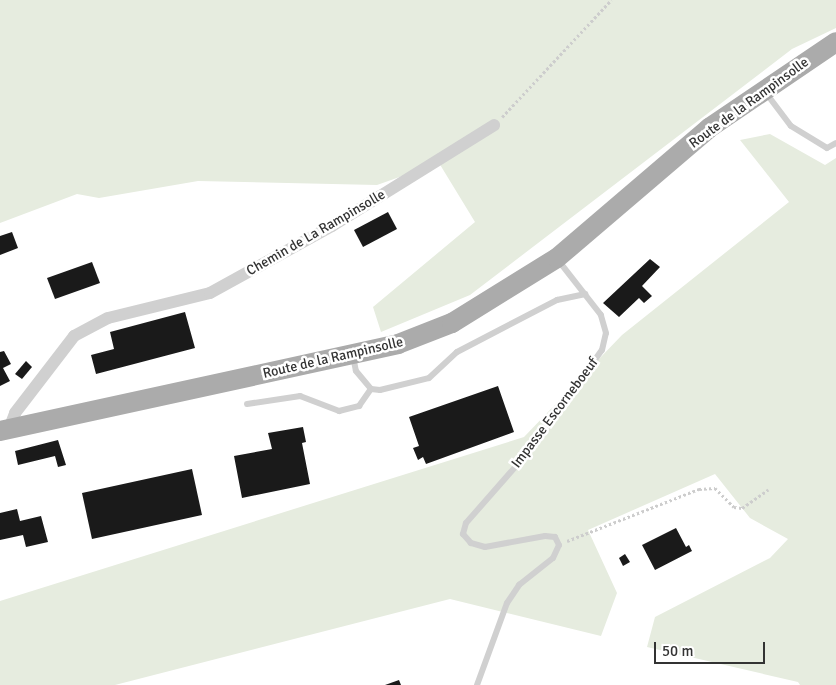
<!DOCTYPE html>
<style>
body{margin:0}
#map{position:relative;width:836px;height:685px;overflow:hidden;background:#fff;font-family:Signika,sans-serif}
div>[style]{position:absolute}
.green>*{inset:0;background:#e6ecdf}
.building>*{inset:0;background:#1a1a1a}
.path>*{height:2.5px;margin-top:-1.25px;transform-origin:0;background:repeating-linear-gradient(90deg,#cdcdcd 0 2.5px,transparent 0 5px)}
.lane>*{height:6px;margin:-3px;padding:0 3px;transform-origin:3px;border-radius:3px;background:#d0d0d0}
.street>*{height:12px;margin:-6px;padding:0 6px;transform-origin:6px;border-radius:6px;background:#d0d0d0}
.primary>*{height:20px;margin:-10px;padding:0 10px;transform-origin:10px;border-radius:10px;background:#ababab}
span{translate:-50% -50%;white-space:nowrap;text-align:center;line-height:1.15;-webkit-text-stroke:5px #fff;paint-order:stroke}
.street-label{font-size:14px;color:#333}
.scale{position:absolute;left:654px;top:642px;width:111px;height:22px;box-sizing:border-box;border:2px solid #333;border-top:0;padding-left:6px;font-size:15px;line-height:18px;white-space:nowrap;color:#333;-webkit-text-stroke:4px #fff;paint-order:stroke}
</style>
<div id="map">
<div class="green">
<div style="clip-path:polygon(0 0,836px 0,836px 28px,792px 49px,470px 295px,381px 332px,373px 307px,475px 222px,439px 163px,377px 185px,198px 181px,99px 198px,77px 194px,0 223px)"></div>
<div style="clip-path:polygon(770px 134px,825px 165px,836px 158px,836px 685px,800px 685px,798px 682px,647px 647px,655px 617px,770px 558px,788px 539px,750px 518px,715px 474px,588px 530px,617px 593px,601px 636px,450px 599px,115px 685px,0 685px,0 601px,524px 437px,622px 335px,789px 202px,740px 140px)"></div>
</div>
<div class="building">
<div style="clip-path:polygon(388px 212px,397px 229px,363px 247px,354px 230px)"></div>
<div style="clip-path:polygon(12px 232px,18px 248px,0 255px,0 236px)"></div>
<div style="clip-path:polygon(650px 259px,660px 267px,642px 286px,652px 296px,644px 303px,639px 298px,619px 317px,603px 303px)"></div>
<div style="clip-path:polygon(92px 262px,100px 283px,55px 299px,47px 278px)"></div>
<div style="clip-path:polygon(185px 312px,195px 348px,96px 374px,91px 355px,114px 349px,110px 332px)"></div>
<div style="clip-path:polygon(4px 351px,11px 364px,3px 368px,10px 381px,0 386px,0 352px)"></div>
<div style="clip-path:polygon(26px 361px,32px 367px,22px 379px,15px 374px)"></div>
<div style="clip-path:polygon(498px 386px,514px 432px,426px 464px,423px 457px,418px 460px,413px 448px,419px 446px,409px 417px)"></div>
<div style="clip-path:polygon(303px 427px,306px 442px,302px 443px,310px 484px,242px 498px,234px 456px,272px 449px,268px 433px)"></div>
<div style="clip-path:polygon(58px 440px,66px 465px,58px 467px,55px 456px,18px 465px,15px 451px)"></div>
<div style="clip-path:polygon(192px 469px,202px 515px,92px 539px,82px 493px)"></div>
<div style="clip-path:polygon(17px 509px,20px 521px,41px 516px,48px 542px,26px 547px,23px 535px,0 540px,0 513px)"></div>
<div style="clip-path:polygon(676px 528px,686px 547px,689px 545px,692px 551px,655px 570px,642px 545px)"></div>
<div style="clip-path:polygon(625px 554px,630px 562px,623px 566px,619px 558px)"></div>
<div style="clip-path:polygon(399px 680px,401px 685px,385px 685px)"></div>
</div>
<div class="path">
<div style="left:502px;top:117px;width:160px;rotate:-47deg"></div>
<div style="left:567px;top:541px;width:142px;rotate:-21.5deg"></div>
<div style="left:699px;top:489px;width:16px;rotate:-4deg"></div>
<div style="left:715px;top:488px;width:27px;rotate:45deg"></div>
<div style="left:734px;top:507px;width:8px;rotate:7deg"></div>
<div style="left:742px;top:508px;width:32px;rotate:-35deg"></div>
</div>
<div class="lane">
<div style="left:766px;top:93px;width:41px;rotate:52.9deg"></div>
<div style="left:791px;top:126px;width:42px;rotate:31.4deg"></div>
<div style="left:827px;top:148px;width:10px;rotate:-29deg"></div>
<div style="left:353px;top:356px;width:15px;rotate:79deg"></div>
<div style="left:356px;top:371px;width:23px;rotate:50deg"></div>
<div style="left:371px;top:389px;width:9px;rotate:6deg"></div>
<div style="left:380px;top:390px;width:50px;rotate:-13.8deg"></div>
<div style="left:429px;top:378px;width:38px;rotate:-43deg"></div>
<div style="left:457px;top:352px;width:113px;rotate:-27.5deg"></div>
<div style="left:557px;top:300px;width:29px;rotate:-12deg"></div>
<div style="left:247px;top:404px;width:54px;rotate:-8.6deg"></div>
<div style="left:300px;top:396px;width:42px;rotate:21deg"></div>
<div style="left:339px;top:411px;width:21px;rotate:-14deg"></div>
<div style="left:359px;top:406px;width:21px;rotate:-55deg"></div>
<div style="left:477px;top:685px;width:87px;rotate:-69.9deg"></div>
<div style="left:507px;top:603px;width:22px;rotate:-56deg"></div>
<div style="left:519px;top:585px;width:43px;rotate:-38.5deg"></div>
<div style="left:553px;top:558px;width:14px;rotate:-65deg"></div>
<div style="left:559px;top:545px;width:9px;rotate:-117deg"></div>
<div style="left:555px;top:537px;width:10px;rotate:-174deg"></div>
<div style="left:545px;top:536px;width:61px;rotate:169.6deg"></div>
<div style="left:485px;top:547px;width:15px;rotate:-164deg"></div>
<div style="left:471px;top:543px;width:12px;rotate:-132deg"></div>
<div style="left:463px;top:534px;width:11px;rotate:-75deg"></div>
<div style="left:466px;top:523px;width:100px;rotate:-48.7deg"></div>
<div style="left:532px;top:448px;width:120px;rotate:-54.5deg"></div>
<div style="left:602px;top:350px;width:17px;rotate:-77deg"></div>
<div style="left:606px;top:333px;width:19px;rotate:-106deg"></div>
<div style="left:601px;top:315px;width:70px;rotate:-128deg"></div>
</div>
<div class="street">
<div style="left:9px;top:429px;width:17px;rotate:-69deg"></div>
<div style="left:15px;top:413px;width:97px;rotate:-52.5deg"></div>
<div style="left:74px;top:336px;width:38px;rotate:-28deg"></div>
<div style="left:108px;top:318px;width:105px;rotate:-13.8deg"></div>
<div style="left:210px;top:293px;width:139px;rotate:-28.8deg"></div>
<div style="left:332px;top:226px;width:191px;rotate:-31.9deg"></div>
</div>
<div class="primary">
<div style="left:0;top:431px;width:407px;rotate:-12.3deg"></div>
<div style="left:398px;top:344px;width:58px;rotate:-21.3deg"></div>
<div style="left:452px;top:323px;width:123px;rotate:-31.8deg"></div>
<div style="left:557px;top:258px;width:200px;rotate:-40.5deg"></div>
<div style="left:709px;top:128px;width:153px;rotate:-34.1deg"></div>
</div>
<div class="street-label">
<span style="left:749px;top:103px;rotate:-36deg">Route de la Rampinsolle</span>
<span style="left:316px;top:233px;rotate:-30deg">Chemin de La Rampinsolle</span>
<span style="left:333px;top:358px;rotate:-13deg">Route de la Rampinsolle</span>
<span style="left:555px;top:413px;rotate:-53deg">Impasse Escorneboeuf</span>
</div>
<div class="scale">50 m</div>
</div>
